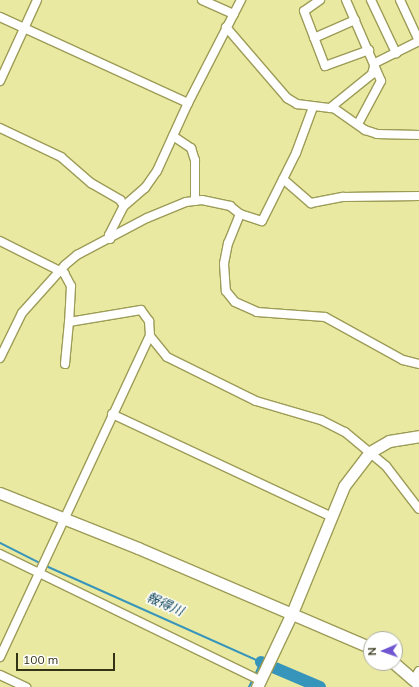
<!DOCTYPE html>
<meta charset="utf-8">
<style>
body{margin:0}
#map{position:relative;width:419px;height:687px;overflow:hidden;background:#e9e9a1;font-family:Mulish,"Noto Sans JP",sans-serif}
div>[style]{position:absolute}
.stream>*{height:2px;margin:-1px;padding:0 1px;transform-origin:1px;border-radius:1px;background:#3795bb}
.river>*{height:12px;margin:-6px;padding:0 6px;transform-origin:6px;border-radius:6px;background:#3795bb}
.roads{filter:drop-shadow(1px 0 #9d9c57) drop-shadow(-1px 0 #9d9c57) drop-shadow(0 1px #9d9c57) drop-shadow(0 -1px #9d9c57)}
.street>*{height:8px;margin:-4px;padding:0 4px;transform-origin:4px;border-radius:4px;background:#fff}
.secondary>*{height:11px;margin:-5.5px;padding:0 5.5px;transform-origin:5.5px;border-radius:5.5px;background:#fff}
span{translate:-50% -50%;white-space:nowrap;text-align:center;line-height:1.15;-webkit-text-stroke:3px #fff;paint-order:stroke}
.water-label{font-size:13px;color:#033c50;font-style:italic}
.north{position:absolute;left:363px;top:631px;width:40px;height:40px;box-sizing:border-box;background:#fff;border:1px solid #adada1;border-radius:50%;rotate:268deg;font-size:11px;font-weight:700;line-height:16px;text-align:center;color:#323215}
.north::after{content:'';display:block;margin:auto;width:14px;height:18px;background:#6f56d0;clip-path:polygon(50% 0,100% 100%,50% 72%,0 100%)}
.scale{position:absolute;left:16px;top:653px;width:99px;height:18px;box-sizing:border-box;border:2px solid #323215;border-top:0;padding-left:5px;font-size:12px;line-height:14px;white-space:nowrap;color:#323215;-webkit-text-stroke:3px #fff;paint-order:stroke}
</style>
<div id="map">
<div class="stream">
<div style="left:0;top:543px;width:47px;rotate:26.6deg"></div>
<div style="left:46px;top:566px;width:235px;rotate:24.1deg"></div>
<div style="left:261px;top:662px;width:14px;rotate:115deg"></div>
<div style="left:249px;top:687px;width:9px;rotate:-63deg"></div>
</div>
<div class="river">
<div style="left:261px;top:662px;width:64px;rotate:23deg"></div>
</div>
<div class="roads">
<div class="street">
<div style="left:202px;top:0;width:35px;rotate:24deg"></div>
<div style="left:320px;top:0;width:19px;rotate:145deg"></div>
<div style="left:304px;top:11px;width:59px;rotate:69.1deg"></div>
<div style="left:325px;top:66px;width:47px;rotate:-20deg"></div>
<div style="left:346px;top:0;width:88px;rotate:66.6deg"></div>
<div style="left:381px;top:81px;width:49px;rotate:118.1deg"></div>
<div style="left:371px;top:0;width:59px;rotate:64.7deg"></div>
<div style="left:400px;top:0;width:45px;rotate:65.1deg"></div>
<div style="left:0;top:17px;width:207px;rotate:24.6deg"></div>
<div style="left:226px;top:27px;width:94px;rotate:49.3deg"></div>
<div style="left:287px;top:98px;width:12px;rotate:31deg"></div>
<div style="left:297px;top:104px;width:38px;rotate:7deg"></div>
<div style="left:335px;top:109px;width:37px;rotate:35deg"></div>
<div style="left:365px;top:130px;width:13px;rotate:18deg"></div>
<div style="left:377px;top:134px;width:42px;rotate:1.4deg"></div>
<div style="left:314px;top:38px;width:45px;rotate:-23.7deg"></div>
<div style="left:0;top:81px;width:89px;rotate:-65.4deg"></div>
<div style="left:330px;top:108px;width:54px;rotate:-39deg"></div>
<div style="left:372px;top:74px;width:11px;rotate:-75deg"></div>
<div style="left:375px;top:63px;width:49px;rotate:-26.6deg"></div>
<div style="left:0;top:128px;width:68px;rotate:25.4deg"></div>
<div style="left:61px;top:157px;width:40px;rotate:41deg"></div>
<div style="left:91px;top:183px;width:34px;rotate:30deg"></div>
<div style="left:120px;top:200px;width:7px;rotate:56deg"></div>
<div style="left:173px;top:136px;width:22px;rotate:34deg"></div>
<div style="left:191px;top:148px;width:13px;rotate:72deg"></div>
<div style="left:195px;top:160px;width:41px;rotate:90deg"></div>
<div style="left:283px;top:179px;width:37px;rotate:41deg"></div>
<div style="left:311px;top:203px;width:33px;rotate:-11deg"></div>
<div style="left:343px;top:197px;width:76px;rotate:-0.8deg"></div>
<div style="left:240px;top:214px;width:31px;rotate:112deg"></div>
<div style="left:228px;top:243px;width:21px;rotate:101deg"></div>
<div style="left:224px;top:264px;width:27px;rotate:86deg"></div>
<div style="left:226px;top:291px;width:14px;rotate:51deg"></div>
<div style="left:235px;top:302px;width:24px;rotate:24deg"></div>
<div style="left:257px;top:312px;width:68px;rotate:4.2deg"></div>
<div style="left:325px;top:317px;width:89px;rotate:28.9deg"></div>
<div style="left:403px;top:360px;width:16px;rotate:14deg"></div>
<div style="left:110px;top:239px;width:4px;rotate:-104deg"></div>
<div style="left:109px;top:235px;width:33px;rotate:-63deg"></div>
<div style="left:124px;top:206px;width:28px;rotate:-41deg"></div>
<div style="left:145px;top:188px;width:21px;rotate:-55deg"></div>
<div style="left:157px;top:171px;width:75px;rotate:-65.5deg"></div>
<div style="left:188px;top:103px;width:116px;rotate:-62.8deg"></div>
<div style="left:0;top:241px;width:72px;rotate:26.6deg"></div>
<div style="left:64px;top:273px;width:15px;rotate:62deg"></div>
<div style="left:71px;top:286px;width:36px;rotate:93deg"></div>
<div style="left:69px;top:322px;width:73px;rotate:-9.5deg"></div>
<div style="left:141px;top:310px;width:14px;rotate:54deg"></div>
<div style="left:149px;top:321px;width:15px;rotate:86deg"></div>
<div style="left:150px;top:336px;width:27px;rotate:51deg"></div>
<div style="left:167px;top:357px;width:99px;rotate:26.3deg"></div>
<div style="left:256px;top:401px;width:68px;rotate:16.3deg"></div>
<div style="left:321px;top:420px;width:27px;rotate:27deg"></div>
<div style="left:345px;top:432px;width:53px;rotate:39.7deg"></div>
<div style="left:386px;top:466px;width:54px;rotate:52.5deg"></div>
<div style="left:0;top:358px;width:50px;rotate:-63.9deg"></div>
<div style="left:22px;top:313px;width:64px;rotate:-48.1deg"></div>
<div style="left:65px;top:265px;width:16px;rotate:-40deg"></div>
<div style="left:77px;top:255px;width:79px;rotate:-27.9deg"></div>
<div style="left:147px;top:218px;width:42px;rotate:-22.3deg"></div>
<div style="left:186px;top:202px;width:16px;rotate:-7deg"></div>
<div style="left:202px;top:200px;width:29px;rotate:12deg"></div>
<div style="left:230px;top:206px;width:13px;rotate:39deg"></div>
<div style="left:240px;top:214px;width:23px;rotate:18deg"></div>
<div style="left:262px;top:221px;width:76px;rotate:-63.4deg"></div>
<div style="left:296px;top:153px;width:49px;rotate:-69.7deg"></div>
<div style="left:65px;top:364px;width:42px;rotate:-84.6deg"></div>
<div style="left:112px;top:414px;width:241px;rotate:25.1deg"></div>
<div style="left:0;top:554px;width:289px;rotate:25.9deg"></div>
<div style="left:0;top:657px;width:354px;rotate:-65deg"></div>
<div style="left:0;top:675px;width:29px;rotate:25deg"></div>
<div style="left:414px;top:680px;width:10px;rotate:-61deg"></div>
</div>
<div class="secondary">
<div style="left:0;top:493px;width:149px;rotate:21.7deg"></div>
<div style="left:138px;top:548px;width:254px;rotate:23.2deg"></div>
<div style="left:394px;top:663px;width:33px;rotate:41deg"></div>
<div style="left:257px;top:687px;width:82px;rotate:-64.7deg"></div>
<div style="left:292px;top:613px;width:137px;rotate:-67.7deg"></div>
<div style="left:344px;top:486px;width:43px;rotate:-52.6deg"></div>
<div style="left:370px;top:452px;width:22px;rotate:-30deg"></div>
<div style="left:389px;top:441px;width:30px;rotate:-9deg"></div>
</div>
</div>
<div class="water-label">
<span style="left:165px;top:604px;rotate:24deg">報得川</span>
</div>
<div class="north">N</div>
<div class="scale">100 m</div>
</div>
